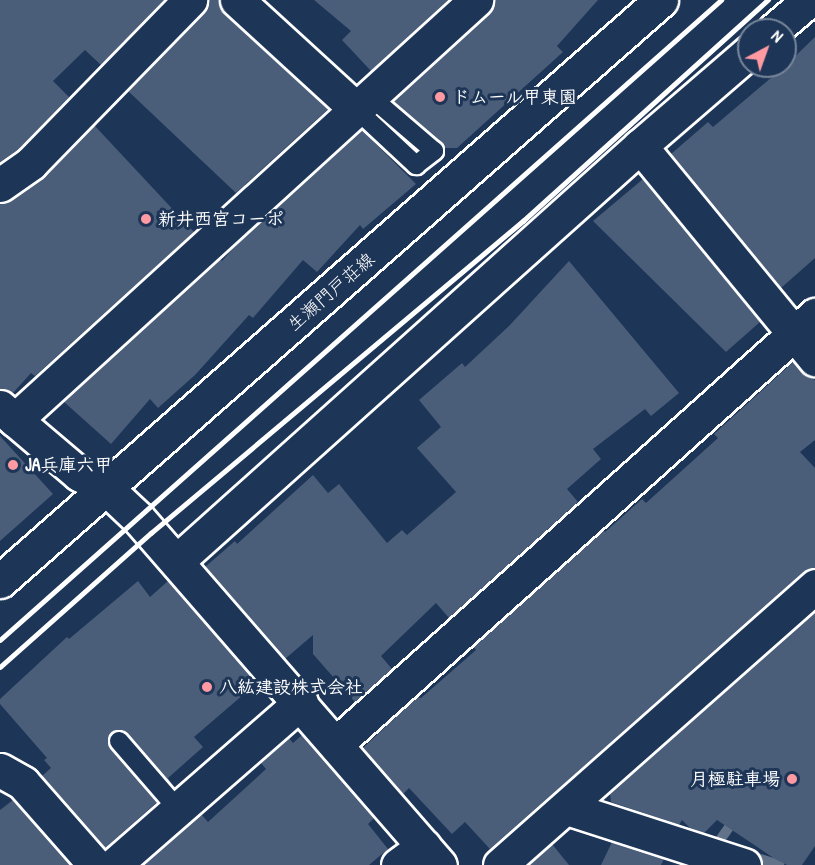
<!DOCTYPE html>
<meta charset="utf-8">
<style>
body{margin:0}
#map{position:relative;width:815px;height:865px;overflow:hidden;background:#1d3557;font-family:"Patrick Hand","Klee One",sans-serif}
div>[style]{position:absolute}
.stream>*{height:10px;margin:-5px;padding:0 5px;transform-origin:5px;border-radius:5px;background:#617289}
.building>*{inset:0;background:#4a5d79}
.roads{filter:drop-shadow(2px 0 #fff) drop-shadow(-2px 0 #fff) drop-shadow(0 2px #fff) drop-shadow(0 -2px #fff)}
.service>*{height:18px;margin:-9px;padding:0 9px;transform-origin:9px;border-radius:9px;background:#1d3557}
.minor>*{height:33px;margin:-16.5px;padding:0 16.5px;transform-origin:16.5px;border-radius:16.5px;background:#1d3557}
.secondary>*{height:33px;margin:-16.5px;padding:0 16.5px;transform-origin:16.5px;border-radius:16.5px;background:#1d3557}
.rail>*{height:4.5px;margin:-2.25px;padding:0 2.25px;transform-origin:2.25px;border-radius:2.25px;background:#fff}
.dots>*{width:16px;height:16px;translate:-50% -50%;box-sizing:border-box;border:3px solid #1d3557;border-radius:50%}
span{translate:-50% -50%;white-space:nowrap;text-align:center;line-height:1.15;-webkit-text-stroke:6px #1d3557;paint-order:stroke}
.poi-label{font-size:18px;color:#fff;font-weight:700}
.left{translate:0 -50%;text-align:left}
.right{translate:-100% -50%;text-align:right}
.street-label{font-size:18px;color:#fff}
.north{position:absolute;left:737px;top:18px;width:60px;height:60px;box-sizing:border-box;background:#1d3557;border:2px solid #77869a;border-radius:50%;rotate:41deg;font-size:16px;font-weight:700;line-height:24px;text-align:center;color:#fff}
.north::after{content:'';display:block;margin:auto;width:21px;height:27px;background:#ff9aa2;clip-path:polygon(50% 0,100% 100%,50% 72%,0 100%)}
</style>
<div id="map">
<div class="stream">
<div style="left:713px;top:850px;width:39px;rotate:-55deg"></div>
<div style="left:745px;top:854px;width:36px;rotate:18deg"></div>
</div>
<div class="building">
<div style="clip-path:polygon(0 0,164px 0,101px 65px,85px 50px,53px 81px,69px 97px,19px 149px,0 162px)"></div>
<div style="clip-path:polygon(208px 0,219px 0,224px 14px,328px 109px,236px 193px,128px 91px,203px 13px)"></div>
<div style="clip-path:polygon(314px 0,448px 0,371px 71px,342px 40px,351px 31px)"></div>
<div style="clip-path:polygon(494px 0,598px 0,557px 46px,563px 52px,457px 148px,445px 148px,393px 101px,489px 14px)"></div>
<div style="clip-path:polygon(815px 37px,815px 258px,781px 288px,671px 154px,708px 122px,713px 127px,785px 66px)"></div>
<div style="clip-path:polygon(94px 125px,194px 232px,35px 376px,31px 373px,13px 393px,0 389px,0 203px,11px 200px,42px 178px)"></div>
<div style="clip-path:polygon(362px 130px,416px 184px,363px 229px,360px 225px,317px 272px,303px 260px,253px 318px,249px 315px,195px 375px,158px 408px,150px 399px,111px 444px,63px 401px,220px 259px,222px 261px,242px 238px)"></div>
<div style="clip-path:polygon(643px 179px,760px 322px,726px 352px,593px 221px)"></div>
<div style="clip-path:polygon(569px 261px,679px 393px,651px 416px,645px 409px,593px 449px,601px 459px,567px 489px,578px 502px,449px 618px,436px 603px,381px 656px,392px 669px,355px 702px,313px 654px,313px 635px,285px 659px,205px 567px,235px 541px,237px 544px,313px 475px,328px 493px,339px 484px,387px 543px,402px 530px,407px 535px,456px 492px,417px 448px,441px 427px,419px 400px,462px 363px,465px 367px,509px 326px)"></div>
<div style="clip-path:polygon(793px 362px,801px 371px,815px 380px,815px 440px,800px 452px,815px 468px,815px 568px,803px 572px,490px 849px,465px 822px,452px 834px,409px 788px,403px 794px,363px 748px,417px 697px,421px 698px,476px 650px,473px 646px,603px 530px,605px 532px,642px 499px,646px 503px,718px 438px,714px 434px)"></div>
<div style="clip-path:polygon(0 436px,53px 494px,0 541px)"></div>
<div style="clip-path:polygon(138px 581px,150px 597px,168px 581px,257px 683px,194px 737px,203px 747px,168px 778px,174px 788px,128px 734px,117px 730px,111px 733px,108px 738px,110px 748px,157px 802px,105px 848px,42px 776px,51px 768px,44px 760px,47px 758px,0 704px,0 699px,67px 637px,69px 639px)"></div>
<div style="clip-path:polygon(815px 611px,815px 846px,802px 865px,787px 865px,775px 859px,717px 820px,704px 833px,690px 828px,682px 820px,679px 825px,611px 802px,610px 793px)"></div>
<div style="clip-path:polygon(302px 735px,374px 818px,368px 824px,388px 849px,369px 865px,143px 865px,201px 814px,208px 822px,266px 769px,261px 763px,289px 738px,293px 743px)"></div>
<div style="clip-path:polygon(13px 800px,70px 865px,0 865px,0 810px)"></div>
<div style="clip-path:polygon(612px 842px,664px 859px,661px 865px,601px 865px)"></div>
<div style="clip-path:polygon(552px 844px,569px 865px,528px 865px)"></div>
</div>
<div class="roads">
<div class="service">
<div style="left:357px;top:110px;width:81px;rotate:43deg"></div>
<div style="left:416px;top:165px;width:23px;rotate:-38deg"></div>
<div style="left:434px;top:151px;width:83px;rotate:-139.4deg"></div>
<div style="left:119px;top:741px;width:90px;rotate:49.1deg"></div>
</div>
<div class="minor">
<div style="left:237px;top:0;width:163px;rotate:42.5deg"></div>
<div style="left:774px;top:30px;width:46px;rotate:-40.6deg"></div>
<div style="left:640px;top:146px;width:276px;rotate:50.6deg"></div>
<div style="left:0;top:185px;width:38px;rotate:-35deg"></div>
<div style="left:31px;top:163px;width:228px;rotate:-45.7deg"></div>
<div style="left:0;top:407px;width:104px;rotate:40.3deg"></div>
<div style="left:79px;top:474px;width:30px;rotate:27deg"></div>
<div style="left:106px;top:488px;width:44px;rotate:43.2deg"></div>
<div style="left:138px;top:518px;width:460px;rotate:49deg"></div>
<div style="left:15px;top:420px;width:624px;rotate:-42.34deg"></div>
<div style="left:177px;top:561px;width:622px;rotate:-41.87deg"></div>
<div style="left:640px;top:146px;width:144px;rotate:-40.8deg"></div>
<div style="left:337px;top:743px;width:642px;rotate:-41.84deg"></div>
<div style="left:0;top:770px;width:26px;rotate:29deg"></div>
<div style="left:23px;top:783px;width:109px;rotate:48.7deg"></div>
<div style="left:567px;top:808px;width:186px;rotate:17.9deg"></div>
<div style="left:114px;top:865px;width:248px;rotate:-41.1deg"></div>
<div style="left:398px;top:865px;width:32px;rotate:-36deg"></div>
<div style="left:500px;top:865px;width:421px;rotate:-41.5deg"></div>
</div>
<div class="secondary">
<div style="left:0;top:581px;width:880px;rotate:-41.31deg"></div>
</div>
</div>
<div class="rail">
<div style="left:0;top:640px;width:964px;rotate:-41.59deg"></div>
<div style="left:0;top:667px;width:202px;rotate:-41.6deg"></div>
<div style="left:151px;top:533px;width:486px;rotate:-40deg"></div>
<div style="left:523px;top:221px;width:330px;rotate:-42.1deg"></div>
</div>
<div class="dots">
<div style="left:440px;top:97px;background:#ff9aa2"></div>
<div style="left:146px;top:219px;background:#ff9aa2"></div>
<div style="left:13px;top:465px;background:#ff9aa2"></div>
<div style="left:207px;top:687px;background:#ff9aa2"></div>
<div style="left:792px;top:779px;background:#ff9aa2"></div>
</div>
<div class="poi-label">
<span class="left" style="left:452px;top:97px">ドムール甲東園</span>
<span class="left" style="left:158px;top:219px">新井西宮コーポ</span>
<span class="left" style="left:25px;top:465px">JA兵庫六甲</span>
<span class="left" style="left:219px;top:687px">八紘建設株式会社</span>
<span class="right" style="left:780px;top:779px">月極駐車場</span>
</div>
<div class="street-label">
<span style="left:331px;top:292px;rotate:-41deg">生瀬門戸荘線</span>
</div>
<div class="north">N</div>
</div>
